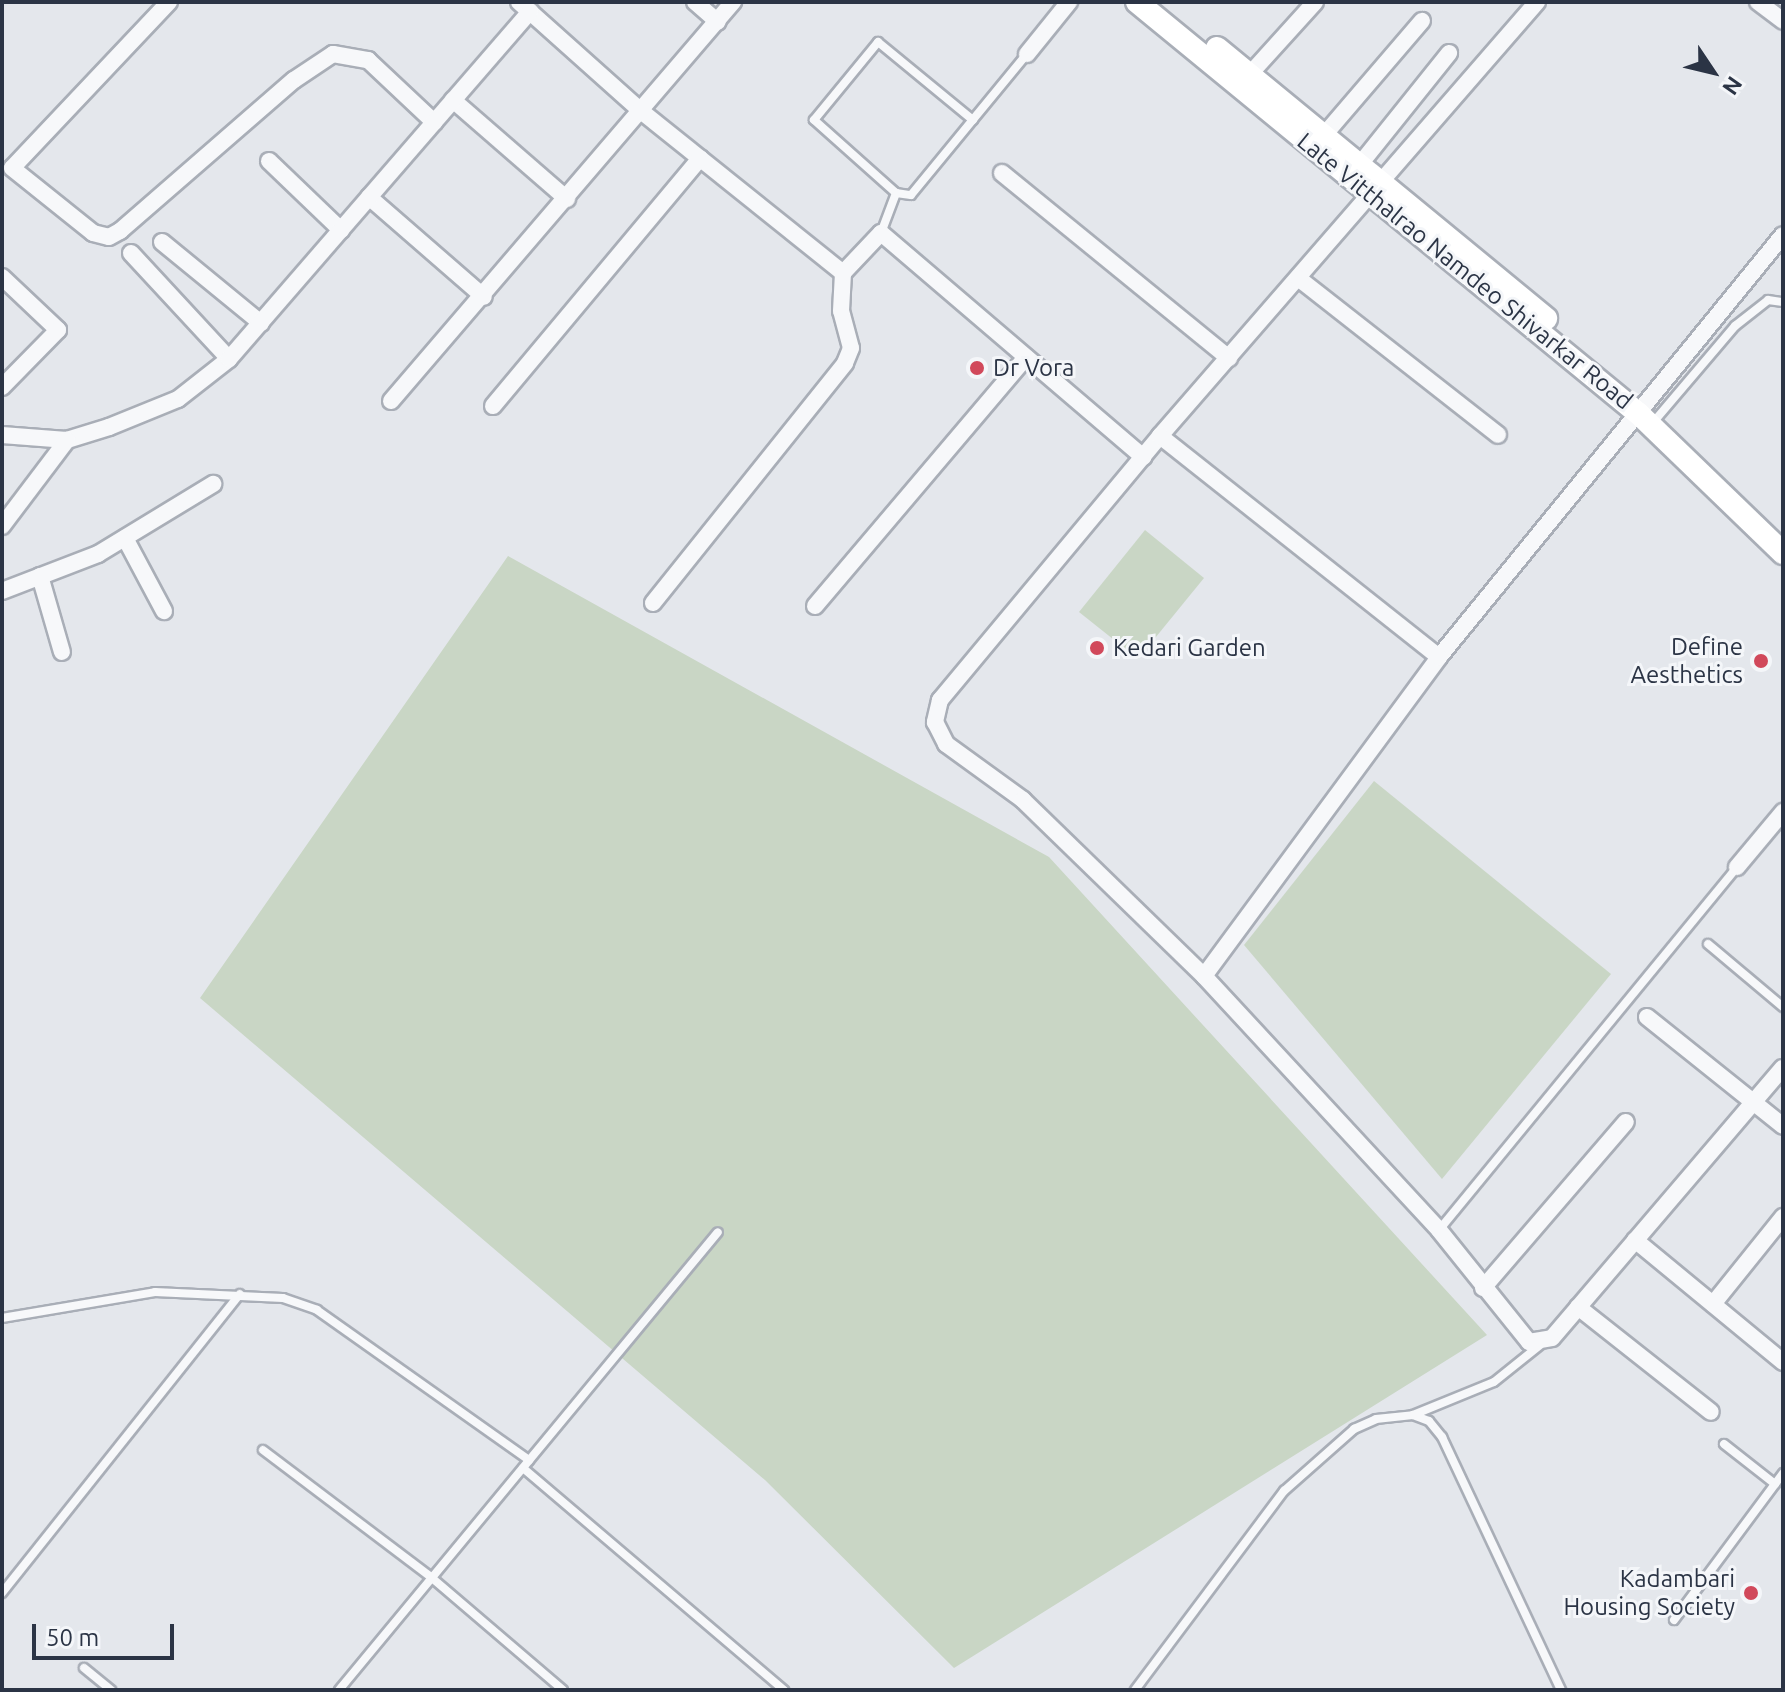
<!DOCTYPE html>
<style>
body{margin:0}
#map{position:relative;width:1785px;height:1692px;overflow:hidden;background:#e4e7ec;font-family:Ubuntu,sans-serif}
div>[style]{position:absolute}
.green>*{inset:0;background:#c9d6c5}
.roads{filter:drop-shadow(2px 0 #a9aeb7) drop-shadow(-2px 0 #a9aeb7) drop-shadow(0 2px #a9aeb7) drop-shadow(0 -2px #a9aeb7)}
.service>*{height:8px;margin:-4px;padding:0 4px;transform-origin:4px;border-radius:4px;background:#f7f8fa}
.minor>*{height:16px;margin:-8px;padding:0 8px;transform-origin:8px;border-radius:8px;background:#f7f8fa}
.secondary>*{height:22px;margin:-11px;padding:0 11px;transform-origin:11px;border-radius:11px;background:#fff}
.dots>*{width:22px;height:22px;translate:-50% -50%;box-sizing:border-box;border:4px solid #f4f6f9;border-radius:50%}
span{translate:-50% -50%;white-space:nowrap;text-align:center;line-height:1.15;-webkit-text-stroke:6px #f4f6f9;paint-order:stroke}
.street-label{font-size:24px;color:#2b3445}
.poi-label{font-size:24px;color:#2b3445}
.left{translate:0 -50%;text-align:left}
.right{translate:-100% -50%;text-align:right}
.frame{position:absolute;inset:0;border:4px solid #2b3445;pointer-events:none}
.north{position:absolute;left:1673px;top:32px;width:80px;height:80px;-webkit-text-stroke:6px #f4f6f9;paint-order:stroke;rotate:125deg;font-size:22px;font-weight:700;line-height:32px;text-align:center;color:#2b3445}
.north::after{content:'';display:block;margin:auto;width:28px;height:36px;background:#2b3445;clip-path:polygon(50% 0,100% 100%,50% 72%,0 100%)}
.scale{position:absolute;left:32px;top:1624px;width:142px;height:36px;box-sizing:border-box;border:4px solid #2b3445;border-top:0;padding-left:10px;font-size:24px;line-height:28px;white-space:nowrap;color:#2b3445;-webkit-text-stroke:6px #f4f6f9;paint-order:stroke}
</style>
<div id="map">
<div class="green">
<div style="clip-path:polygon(1145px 530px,1204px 578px,1138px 659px,1079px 612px)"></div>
<div style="clip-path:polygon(508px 556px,1049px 857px,1487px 1335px,954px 1668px,765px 1480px,200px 998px)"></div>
<div style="clip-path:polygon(1374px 781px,1611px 974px,1442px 1179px,1244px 945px)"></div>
</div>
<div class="roads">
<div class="service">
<div style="left:896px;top:193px;width:110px;rotate:-138.3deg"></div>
<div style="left:814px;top:120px;width:101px;rotate:-50.6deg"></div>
<div style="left:878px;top:42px;width:123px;rotate:39.4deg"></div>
<div style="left:881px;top:233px;width:43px;rotate:-69.4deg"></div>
<div style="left:896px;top:193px;width:15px;rotate:8deg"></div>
<div style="left:911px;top:195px;width:183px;rotate:-50.6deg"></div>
<div style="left:1651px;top:425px;width:130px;rotate:-49.7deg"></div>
<div style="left:1735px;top:326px;width:42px;rotate:-38.2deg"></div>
<div style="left:1768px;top:300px;width:15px;rotate:8deg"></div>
<div style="left:1708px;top:944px;width:98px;rotate:40deg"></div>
<div style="left:1439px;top:1230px;width:470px;rotate:-50.6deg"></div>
<div style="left:2px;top:1318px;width:155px;rotate:-9.6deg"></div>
<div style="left:155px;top:1292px;width:128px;rotate:2.7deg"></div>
<div style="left:283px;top:1298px;width:36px;rotate:19deg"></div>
<div style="left:317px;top:1310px;width:260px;rotate:35.3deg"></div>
<div style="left:1413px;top:1415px;width:87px;rotate:-22.2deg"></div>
<div style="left:1494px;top:1382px;width:59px;rotate:-38.8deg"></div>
<div style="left:1724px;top:1444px;width:65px;rotate:38.1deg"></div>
<div style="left:263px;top:1450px;width:212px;rotate:37.1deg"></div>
<div style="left:432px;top:1578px;width:172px;rotate:40.5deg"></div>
<div style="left:523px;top:1468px;width:343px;rotate:40.4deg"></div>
<div style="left:2px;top:1593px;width:382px;rotate:-51.5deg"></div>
<div style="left:1674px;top:1620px;width:183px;rotate:-53.4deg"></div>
<div style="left:84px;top:1668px;width:35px;rotate:39deg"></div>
<div style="left:339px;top:1690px;width:594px;rotate:-50.39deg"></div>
<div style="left:1135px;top:1690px;width:249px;rotate:-53.2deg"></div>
<div style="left:1284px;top:1491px;width:94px;rotate:-41.5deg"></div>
<div style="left:1354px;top:1429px;width:24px;rotate:-24deg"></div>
<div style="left:1376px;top:1419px;width:37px;rotate:-6deg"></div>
<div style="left:1413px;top:1415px;width:17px;rotate:21deg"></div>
<div style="left:1429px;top:1421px;width:21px;rotate:51deg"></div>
<div style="left:1442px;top:1437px;width:280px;rotate:64.8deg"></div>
</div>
<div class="minor">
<div style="left:169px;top:2px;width:228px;rotate:133.4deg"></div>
<div style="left:12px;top:168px;width:104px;rotate:38.7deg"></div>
<div style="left:93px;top:233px;width:16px;rotate:14deg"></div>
<div style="left:109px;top:237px;width:13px;rotate:-29deg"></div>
<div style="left:120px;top:231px;width:230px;rotate:-41deg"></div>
<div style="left:294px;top:80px;width:47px;rotate:-33.7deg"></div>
<div style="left:333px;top:54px;width:36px;rotate:10deg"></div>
<div style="left:368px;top:60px;width:91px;rotate:43.2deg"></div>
<div style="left:519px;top:2px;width:164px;rotate:41.8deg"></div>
<div style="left:641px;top:111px;width:259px;rotate:38.7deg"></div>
<div style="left:695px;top:2px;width:30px;rotate:41deg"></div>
<div style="left:1537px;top:2px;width:575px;rotate:130.98deg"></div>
<div style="left:1160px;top:436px;width:344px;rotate:129.8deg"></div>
<div style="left:940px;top:700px;width:23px;rotate:103deg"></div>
<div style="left:935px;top:722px;width:25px;rotate:63deg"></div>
<div style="left:946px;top:744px;width:95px;rotate:36deg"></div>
<div style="left:1023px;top:800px;width:252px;rotate:44.2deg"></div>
<div style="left:1204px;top:976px;width:396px;rotate:-53.6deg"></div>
<div style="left:1439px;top:657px;width:544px;rotate:-50.81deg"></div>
<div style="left:1758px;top:2px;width:31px;rotate:37deg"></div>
<div style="left:1027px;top:54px;width:67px;rotate:-51.1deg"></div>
<div style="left:1250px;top:74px;width:97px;rotate:-47.9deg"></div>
<div style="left:453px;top:100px;width:151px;rotate:41deg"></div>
<div style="left:1325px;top:134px;width:149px;rotate:-49.4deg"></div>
<div style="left:269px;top:161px;width:100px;rotate:43.8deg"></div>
<div style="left:1361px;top:163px;width:141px;rotate:-51.3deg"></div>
<div style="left:1002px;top:173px;width:293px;rotate:39.2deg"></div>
<div style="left:369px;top:197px;width:152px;rotate:41deg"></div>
<div style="left:162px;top:242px;width:128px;rotate:39.3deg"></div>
<div style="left:131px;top:253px;width:144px;rotate:47.2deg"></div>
<div style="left:2px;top:277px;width:77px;rotate:43.4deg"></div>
<div style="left:58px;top:330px;width:80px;rotate:134.5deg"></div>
<div style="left:1298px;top:278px;width:254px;rotate:38.1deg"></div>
<div style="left:391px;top:401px;width:526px;rotate:-49.4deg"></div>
<div style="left:493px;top:406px;width:323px;rotate:-50.1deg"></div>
<div style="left:2px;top:435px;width:65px;rotate:4.4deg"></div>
<div style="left:67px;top:440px;width:44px;rotate:-17.2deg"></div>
<div style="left:109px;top:427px;width:74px;rotate:-22.1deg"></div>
<div style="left:178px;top:399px;width:65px;rotate:-38.1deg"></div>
<div style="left:229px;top:359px;width:460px;rotate:-49.1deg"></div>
<div style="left:1160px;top:436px;width:356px;rotate:38.4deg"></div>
<div style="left:2px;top:526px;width:108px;rotate:-52.9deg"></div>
<div style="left:125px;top:538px;width:83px;rotate:61.9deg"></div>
<div style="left:40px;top:576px;width:79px;rotate:73.9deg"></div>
<div style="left:2px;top:591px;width:103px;rotate:-21.1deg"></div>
<div style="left:98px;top:554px;width:135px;rotate:-31.3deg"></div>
<div style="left:653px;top:603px;width:307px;rotate:-51.3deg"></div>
<div style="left:845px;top:363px;width:16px;rotate:-68deg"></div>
<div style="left:851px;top:348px;width:38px;rotate:-105deg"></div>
<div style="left:841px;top:311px;width:38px;rotate:-87deg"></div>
<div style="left:843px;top:273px;width:55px;rotate:-46.5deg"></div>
<div style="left:881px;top:233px;width:345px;rotate:40.5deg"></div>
<div style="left:815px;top:606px;width:326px;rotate:-49.7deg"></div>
<div style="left:1737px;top:867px;width:72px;rotate:-50.1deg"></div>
<div style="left:1204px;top:976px;width:346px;rotate:47.2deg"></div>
<div style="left:1439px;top:1230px;width:144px;rotate:51.2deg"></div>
<div style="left:1529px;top:1342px;width:23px;rotate:-10deg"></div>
<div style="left:1552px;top:1338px;width:355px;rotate:-49.5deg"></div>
<div style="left:1647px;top:1017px;width:174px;rotate:38.7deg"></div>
<div style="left:1635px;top:1240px;width:192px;rotate:39.5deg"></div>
<div style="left:1483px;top:1288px;width:219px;rotate:-49.3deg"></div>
<div style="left:1713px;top:1304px;width:112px;rotate:-51.2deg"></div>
<div style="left:1578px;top:1307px;width:169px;rotate:38.3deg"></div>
</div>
<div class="secondary">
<div style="left:1137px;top:2px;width:649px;rotate:39.38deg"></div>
<div style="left:1639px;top:414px;width:200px;rotate:44deg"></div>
<div style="left:1217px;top:48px;width:426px;rotate:39.4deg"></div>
</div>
</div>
<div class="dots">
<div style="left:977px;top:368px;background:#d1495b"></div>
<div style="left:1097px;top:648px;background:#d1495b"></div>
<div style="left:1761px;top:661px;background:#d1495b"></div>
<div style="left:1751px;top:1593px;background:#d1495b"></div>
</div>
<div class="street-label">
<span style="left:1465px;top:271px;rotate:39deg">Late Vitthalrao Namdeo Shivarkar Road</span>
</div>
<div class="poi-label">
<span class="left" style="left:993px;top:368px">Dr Vora</span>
<span class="right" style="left:1743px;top:661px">Define<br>Aesthetics</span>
<span class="left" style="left:1113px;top:648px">Kedari Garden</span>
<span class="right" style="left:1735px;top:1593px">Kadambari<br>Housing Society</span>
</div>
<div class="frame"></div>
<div class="north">N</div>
<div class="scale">50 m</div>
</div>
